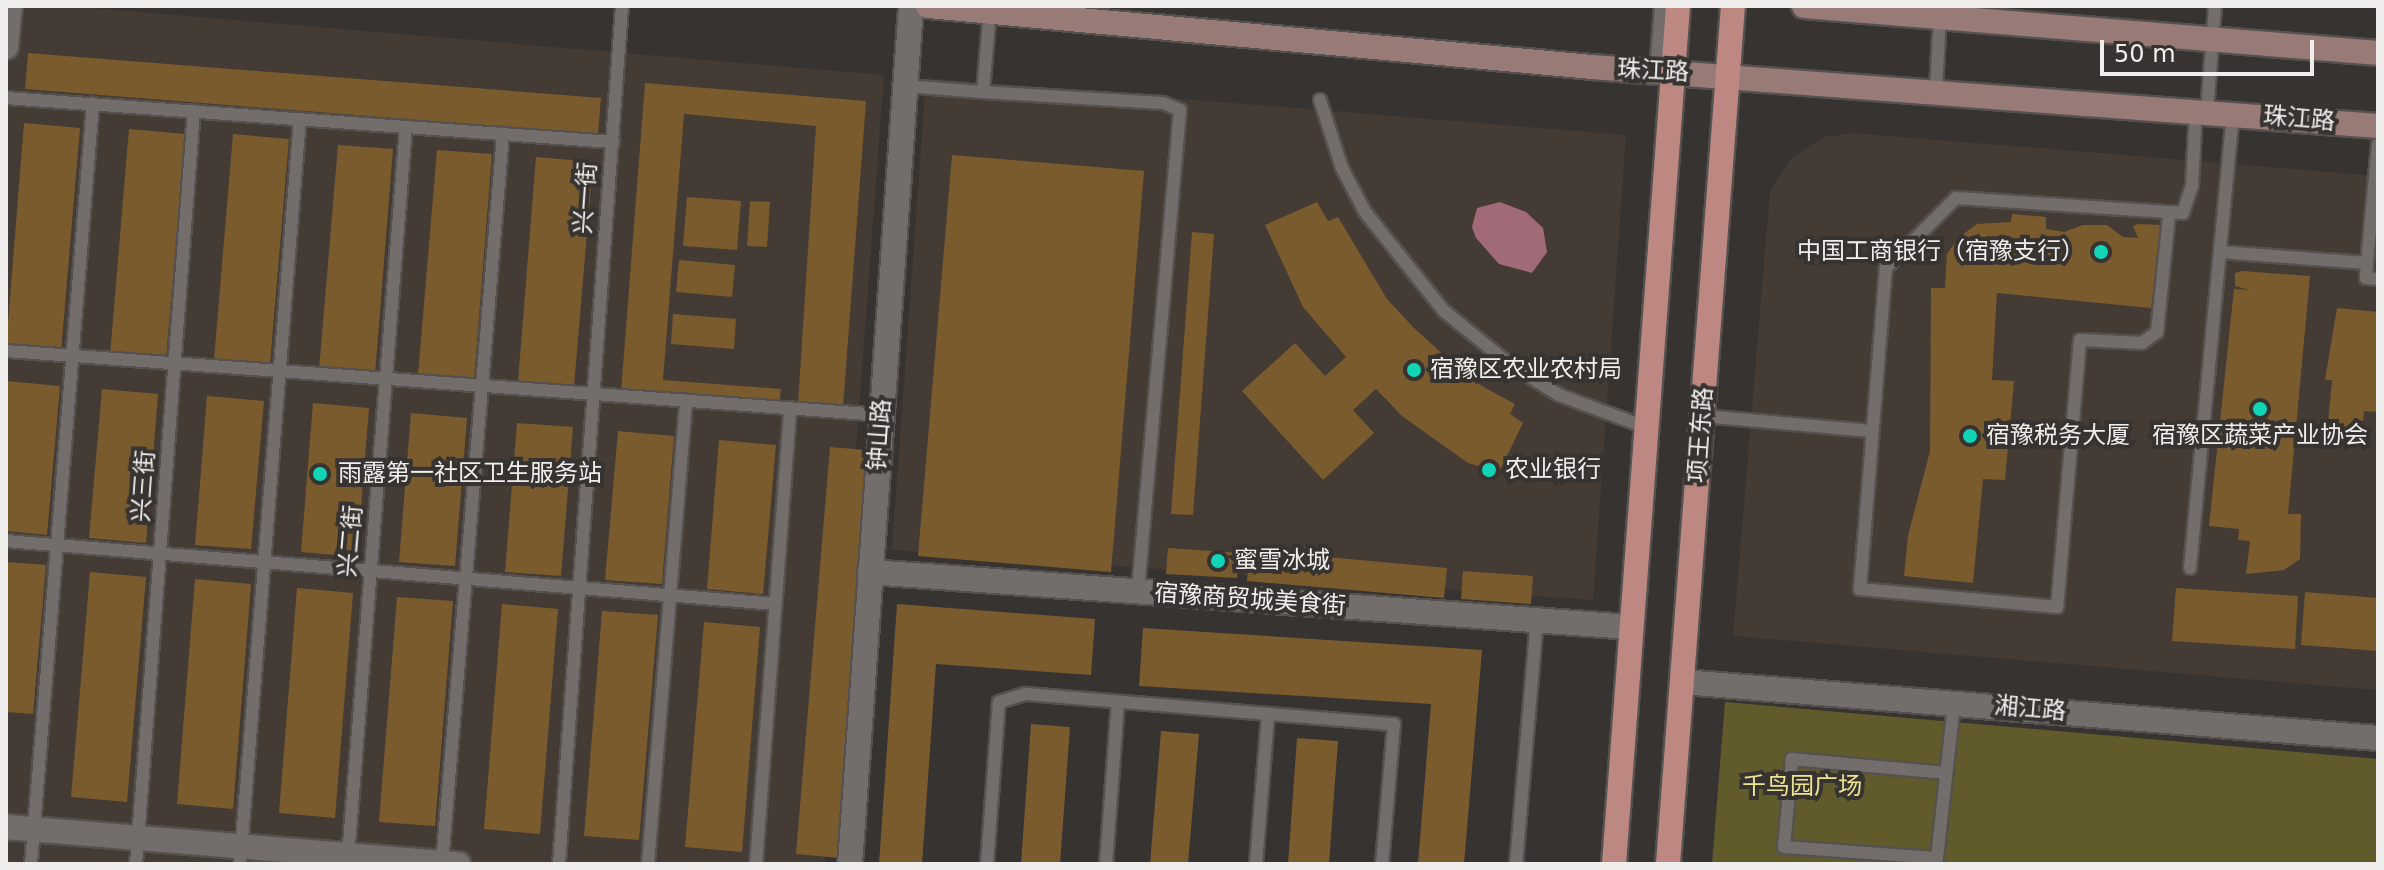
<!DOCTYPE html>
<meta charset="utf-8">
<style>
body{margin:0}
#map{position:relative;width:2384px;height:870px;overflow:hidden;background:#373330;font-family:"DejaVu Sans","Noto Sans SC",sans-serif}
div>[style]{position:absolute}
.built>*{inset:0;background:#453b35}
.green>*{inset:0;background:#615b2b}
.water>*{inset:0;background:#a16a79}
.building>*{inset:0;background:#795b2e}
.roads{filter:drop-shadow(2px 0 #55514f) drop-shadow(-2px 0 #55514f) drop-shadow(0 2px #55514f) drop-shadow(0 -2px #55514f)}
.lane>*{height:12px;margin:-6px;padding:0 6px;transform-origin:6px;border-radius:6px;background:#736e6b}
.street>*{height:24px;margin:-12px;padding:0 12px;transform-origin:12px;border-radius:12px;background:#736e6b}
.secondary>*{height:24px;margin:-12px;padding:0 12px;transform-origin:12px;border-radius:12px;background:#987b76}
.primary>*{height:24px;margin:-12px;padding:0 12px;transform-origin:12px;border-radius:12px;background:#bd8881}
.dots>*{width:22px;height:22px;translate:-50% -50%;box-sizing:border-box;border:4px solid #373330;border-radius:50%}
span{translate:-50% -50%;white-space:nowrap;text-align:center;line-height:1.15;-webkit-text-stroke:8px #373330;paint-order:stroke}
.street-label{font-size:24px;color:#f0eeec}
.poi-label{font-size:24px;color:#f0eeec}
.right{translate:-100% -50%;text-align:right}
.left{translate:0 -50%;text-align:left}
.park-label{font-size:24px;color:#ede290}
.frame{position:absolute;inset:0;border:8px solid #f0eeec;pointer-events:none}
.scale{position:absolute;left:2100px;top:40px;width:214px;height:36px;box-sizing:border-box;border:4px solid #f0eeec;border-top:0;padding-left:10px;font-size:24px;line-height:28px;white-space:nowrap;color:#f0eeec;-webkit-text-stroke:6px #373330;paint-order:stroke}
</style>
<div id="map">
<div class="built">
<div style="clip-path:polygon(6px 6px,70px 6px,884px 75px,825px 864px,6px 864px)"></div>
<div style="clip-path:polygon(926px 78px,1626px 135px,1593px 600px,892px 550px)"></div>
<div style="clip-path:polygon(1854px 133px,2378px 176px,2378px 690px,1733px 636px,1770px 191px,1791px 158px,1824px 137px)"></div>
</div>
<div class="green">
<div style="clip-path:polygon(1725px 702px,2378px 759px,2378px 864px,1712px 864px)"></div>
</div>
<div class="water">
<div style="clip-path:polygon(1500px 202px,1526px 212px,1543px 228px,1547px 252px,1532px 273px,1499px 264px,1476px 238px,1472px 227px,1477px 208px)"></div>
</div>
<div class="building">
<div style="clip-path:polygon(28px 53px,601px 98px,598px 134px,25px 89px)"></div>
<div style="clip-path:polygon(645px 83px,866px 101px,843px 407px,798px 404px,816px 126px,684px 114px,663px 380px,781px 389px,779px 404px,621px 392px)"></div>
<div style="clip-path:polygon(24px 123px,80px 128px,61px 352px,6px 348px)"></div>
<div style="clip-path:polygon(129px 129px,185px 134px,166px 359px,110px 355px)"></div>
<div style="clip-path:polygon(233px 134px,289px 139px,270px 364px,214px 360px)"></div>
<div style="clip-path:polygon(338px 145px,393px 149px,375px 374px,319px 370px)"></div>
<div style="clip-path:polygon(437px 150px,492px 154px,474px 379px,418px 375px)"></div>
<div style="clip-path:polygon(952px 155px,1144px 171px,1111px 572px,918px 556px)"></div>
<div style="clip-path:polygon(536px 157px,593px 162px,574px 386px,518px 382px)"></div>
<div style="clip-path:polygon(687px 197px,741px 201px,737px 250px,683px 246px)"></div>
<div style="clip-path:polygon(750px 201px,770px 202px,767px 247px,747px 246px)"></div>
<div style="clip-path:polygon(1317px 202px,1328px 221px,1338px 217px,1387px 299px,1413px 327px,1471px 380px,1515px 404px,1510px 414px,1523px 423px,1499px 472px,1468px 463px,1402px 416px,1376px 389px,1353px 410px,1374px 433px,1323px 480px,1242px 391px,1295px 343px,1325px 376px,1346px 357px,1303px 307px,1265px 225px)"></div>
<div style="clip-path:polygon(2012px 214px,2046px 217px,2046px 229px,2064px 232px,2083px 225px,2107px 225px,2123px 237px,2138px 238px,2133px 226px,2138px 224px,2163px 225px,2151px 308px,1997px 293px,1992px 380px,2014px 381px,2005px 480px,1983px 479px,1973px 583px,1904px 576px,1908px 536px,1930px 451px,1931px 288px,1945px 288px,1947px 254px,1958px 238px,1977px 224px,2011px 222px)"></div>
<div style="clip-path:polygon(1192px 232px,1214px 234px,1193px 515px,1171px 514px)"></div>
<div style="clip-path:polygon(679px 260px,735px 265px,732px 297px,676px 292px)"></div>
<div style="clip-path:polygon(2242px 271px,2310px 276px,2288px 514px,2301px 514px,2300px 559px,2284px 570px,2246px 574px,2250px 541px,2238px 540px,2239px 529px,2209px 526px,2234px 289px,2250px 290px,2235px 286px,2235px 273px)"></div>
<div style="clip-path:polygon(2337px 308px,2378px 312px,2378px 412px,2364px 411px,2362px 435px,2327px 433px,2332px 380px,2325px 380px)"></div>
<div style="clip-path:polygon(673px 314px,736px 319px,734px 349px,671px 344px)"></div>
<div style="clip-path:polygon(6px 381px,60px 386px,47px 535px,6px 531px)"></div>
<div style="clip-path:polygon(102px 389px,158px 394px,146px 543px,89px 538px)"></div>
<div style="clip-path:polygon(207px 396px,264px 401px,251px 549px,195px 545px)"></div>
<div style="clip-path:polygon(313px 403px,369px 408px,357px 557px,301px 552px)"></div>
<div style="clip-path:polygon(411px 413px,467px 418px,455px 566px,399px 562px)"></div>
<div style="clip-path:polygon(517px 423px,573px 427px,561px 576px,505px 572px)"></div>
<div style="clip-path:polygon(618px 431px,674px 436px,662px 584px,605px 580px)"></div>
<div style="clip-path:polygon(719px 440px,776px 445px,763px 594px,707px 589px)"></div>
<div style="clip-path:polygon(830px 447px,867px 450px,856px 581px,862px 581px,839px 858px,796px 854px)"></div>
<div style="clip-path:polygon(1168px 548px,1239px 553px,1237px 578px,1166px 574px)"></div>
<div style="clip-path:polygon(1250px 550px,1447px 568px,1444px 598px,1247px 581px)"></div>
<div style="clip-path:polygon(6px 562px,46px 565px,33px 714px,6px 712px)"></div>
<div style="clip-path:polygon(1463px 571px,1533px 576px,1531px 604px,1461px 599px)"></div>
<div style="clip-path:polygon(90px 572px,146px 577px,127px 802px,71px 797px)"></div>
<div style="clip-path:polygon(195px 579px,251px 584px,233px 809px,177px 804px)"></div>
<div style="clip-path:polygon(297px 588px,353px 593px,335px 818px,279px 813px)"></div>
<div style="clip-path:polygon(2176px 588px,2298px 596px,2295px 649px,2172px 641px)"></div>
<div style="clip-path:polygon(2305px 592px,2378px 598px,2378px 651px,2301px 645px)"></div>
<div style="clip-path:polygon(397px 597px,453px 601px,435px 826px,379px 822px)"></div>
<div style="clip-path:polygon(502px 604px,558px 609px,540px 834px,484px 829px)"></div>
<div style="clip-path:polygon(897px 604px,1095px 619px,1091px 675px,936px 664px,922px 864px,879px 864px)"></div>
<div style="clip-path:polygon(602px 611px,658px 615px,639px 840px,584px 836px)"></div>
<div style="clip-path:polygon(704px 622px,760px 627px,742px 852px,685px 847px)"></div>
<div style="clip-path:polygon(1143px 628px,1482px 650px,1464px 864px,1418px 864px,1431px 704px,1139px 686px)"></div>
<div style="clip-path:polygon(1031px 724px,1070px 727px,1060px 864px,1021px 864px)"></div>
<div style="clip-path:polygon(1161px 731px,1199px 734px,1188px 864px,1150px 864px)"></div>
<div style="clip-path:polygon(1297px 738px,1338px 741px,1329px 864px,1288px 864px)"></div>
</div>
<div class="roads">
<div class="lane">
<div style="left:990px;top:10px;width:82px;rotate:94.9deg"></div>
<div style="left:983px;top:92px;width:180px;rotate:3.5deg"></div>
<div style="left:1163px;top:103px;width:18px;rotate:22deg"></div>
<div style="left:1180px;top:110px;width:483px;rotate:95deg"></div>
<div style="left:1656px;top:71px;width:65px;rotate:-85.6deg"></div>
<div style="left:905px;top:86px;width:78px;rotate:4.4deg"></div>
<div style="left:1936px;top:89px;width:75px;rotate:-86.9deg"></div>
<div style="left:6px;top:98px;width:609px;rotate:4.15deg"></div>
<div style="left:1320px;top:100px;width:71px;rotate:72.1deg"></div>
<div style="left:1342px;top:168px;width:50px;rotate:62.4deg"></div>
<div style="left:1365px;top:212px;width:127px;rotate:51.4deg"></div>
<div style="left:1444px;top:311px;width:82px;rotate:39.1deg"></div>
<div style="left:1508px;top:363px;width:60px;rotate:32.1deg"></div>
<div style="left:1559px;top:395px;width:95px;rotate:20.3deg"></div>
<div style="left:2207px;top:111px;width:105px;rotate:-85.6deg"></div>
<div style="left:2169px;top:216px;width:117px;rotate:95.9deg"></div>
<div style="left:2157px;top:332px;width:19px;rotate:144deg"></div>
<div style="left:2142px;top:343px;width:62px;rotate:-177.2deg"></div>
<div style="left:2080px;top:340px;width:268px;rotate:94.9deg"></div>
<div style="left:2057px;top:607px;width:198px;rotate:-174.8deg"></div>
<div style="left:1860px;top:589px;width:322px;rotate:-85.4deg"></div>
<div style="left:1886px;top:268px;width:99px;rotate:-45deg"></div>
<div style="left:1956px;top:198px;width:227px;rotate:3.8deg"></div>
<div style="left:2183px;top:213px;width:28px;rotate:-72deg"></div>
<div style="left:2192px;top:186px;width:76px;rotate:-87deg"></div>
<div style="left:2220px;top:252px;width:147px;rotate:4.3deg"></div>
<div style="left:2367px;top:263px;width:15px;rotate:94deg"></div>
<div style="left:2366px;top:278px;width:12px;rotate:5deg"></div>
<div style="left:2367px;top:263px;width:119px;rotate:-84.7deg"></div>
<div style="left:6px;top:351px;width:878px;rotate:4.18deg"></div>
<div style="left:1703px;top:416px;width:168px;rotate:5.1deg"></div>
<div style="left:6px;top:541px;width:772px;rotate:4.68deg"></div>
<div style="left:2190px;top:568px;width:456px;rotate:-84.6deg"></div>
<div style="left:1946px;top:773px;width:155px;rotate:-174.8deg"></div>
<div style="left:1792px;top:759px;width:88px;rotate:95.2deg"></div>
<div style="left:1784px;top:847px;width:153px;rotate:4.1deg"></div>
<div style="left:1937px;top:858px;width:156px;rotate:-83.7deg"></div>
<div style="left:348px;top:857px;width:732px;rotate:-85.46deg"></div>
<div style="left:31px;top:864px;width:763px;rotate:-85.34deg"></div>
<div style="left:136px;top:864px;width:755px;rotate:-85.6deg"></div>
<div style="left:240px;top:864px;width:747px;rotate:-85.4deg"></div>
<div style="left:442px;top:864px;width:733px;rotate:-85.22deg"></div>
<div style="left:559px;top:864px;width:860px;rotate:-85.8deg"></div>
<div style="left:648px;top:864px;width:465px;rotate:-85.3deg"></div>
<div style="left:756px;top:864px;width:457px;rotate:-85.7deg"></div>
<div style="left:987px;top:864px;width:162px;rotate:-85.8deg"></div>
<div style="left:999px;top:702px;width:28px;rotate:-17deg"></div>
<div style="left:1026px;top:694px;width:369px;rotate:4.7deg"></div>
<div style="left:1394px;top:724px;width:141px;rotate:94.9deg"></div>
<div style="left:1106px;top:864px;width:162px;rotate:-85.8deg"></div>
<div style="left:1256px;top:864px;width:150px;rotate:-85.4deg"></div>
<div style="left:1516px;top:864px;width:244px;rotate:-85.1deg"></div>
</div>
<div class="street">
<div style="left:6px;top:47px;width:41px;rotate:-84.4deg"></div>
<div style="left:870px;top:572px;width:762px;rotate:4.14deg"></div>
<div style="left:1683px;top:682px;width:697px;rotate:4.61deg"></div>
<div style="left:6px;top:827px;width:454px;rotate:4.7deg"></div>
<div style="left:850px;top:864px;width:860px;rotate:-85.93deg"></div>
</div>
<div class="secondary">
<div style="left:928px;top:6px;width:667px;rotate:5.25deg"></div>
<div style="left:1592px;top:67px;width:788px;rotate:4.29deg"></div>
<div style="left:1804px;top:6px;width:576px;rotate:4.68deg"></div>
</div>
<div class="primary">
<div style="left:1614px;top:864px;width:860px;rotate:-85.73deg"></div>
<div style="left:1668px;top:864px;width:860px;rotate:-85.67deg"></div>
</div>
</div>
<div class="dots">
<div style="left:2101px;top:252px;background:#11d5b4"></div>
<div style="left:1414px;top:370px;background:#11d5b4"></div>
<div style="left:2260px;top:409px;background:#11d5b4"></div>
<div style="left:1970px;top:436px;background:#11d5b4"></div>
<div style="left:1489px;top:470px;background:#11d5b4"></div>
<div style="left:320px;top:474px;background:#11d5b4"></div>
<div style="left:1218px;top:561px;background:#11d5b4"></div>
</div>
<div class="street-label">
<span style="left:1653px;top:71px;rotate:3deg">珠江路</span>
<span style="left:2299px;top:119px;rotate:5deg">珠江路</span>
<span style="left:586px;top:198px;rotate:-86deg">兴一街</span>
<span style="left:880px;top:435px;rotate:-86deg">钟山路</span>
<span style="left:1701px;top:435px;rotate:-86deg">项王东路</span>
<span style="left:144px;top:486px;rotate:-86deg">兴三街</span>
<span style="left:351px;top:541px;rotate:-85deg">兴二街</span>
<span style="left:1250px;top:600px;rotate:4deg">宿豫商贸城美食街</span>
<span style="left:2030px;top:709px;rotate:5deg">湘江路</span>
</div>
<div class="poi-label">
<span class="right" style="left:2085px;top:252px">中国工商银行（宿豫支行）</span>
<span class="left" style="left:1430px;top:370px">宿豫区农业农村局</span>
<span class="left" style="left:1986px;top:436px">宿豫税务大厦</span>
<span style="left:2260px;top:436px">宿豫区蔬菜产业协会</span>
<span class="left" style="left:1505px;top:470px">农业银行</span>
<span class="left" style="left:338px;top:474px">雨露第一社区卫生服务站</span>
<span class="left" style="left:1234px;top:561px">蜜雪冰城</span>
</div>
<div class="park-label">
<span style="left:1802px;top:787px">千鸟园广场</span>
</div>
<div class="frame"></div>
<div class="scale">50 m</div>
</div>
